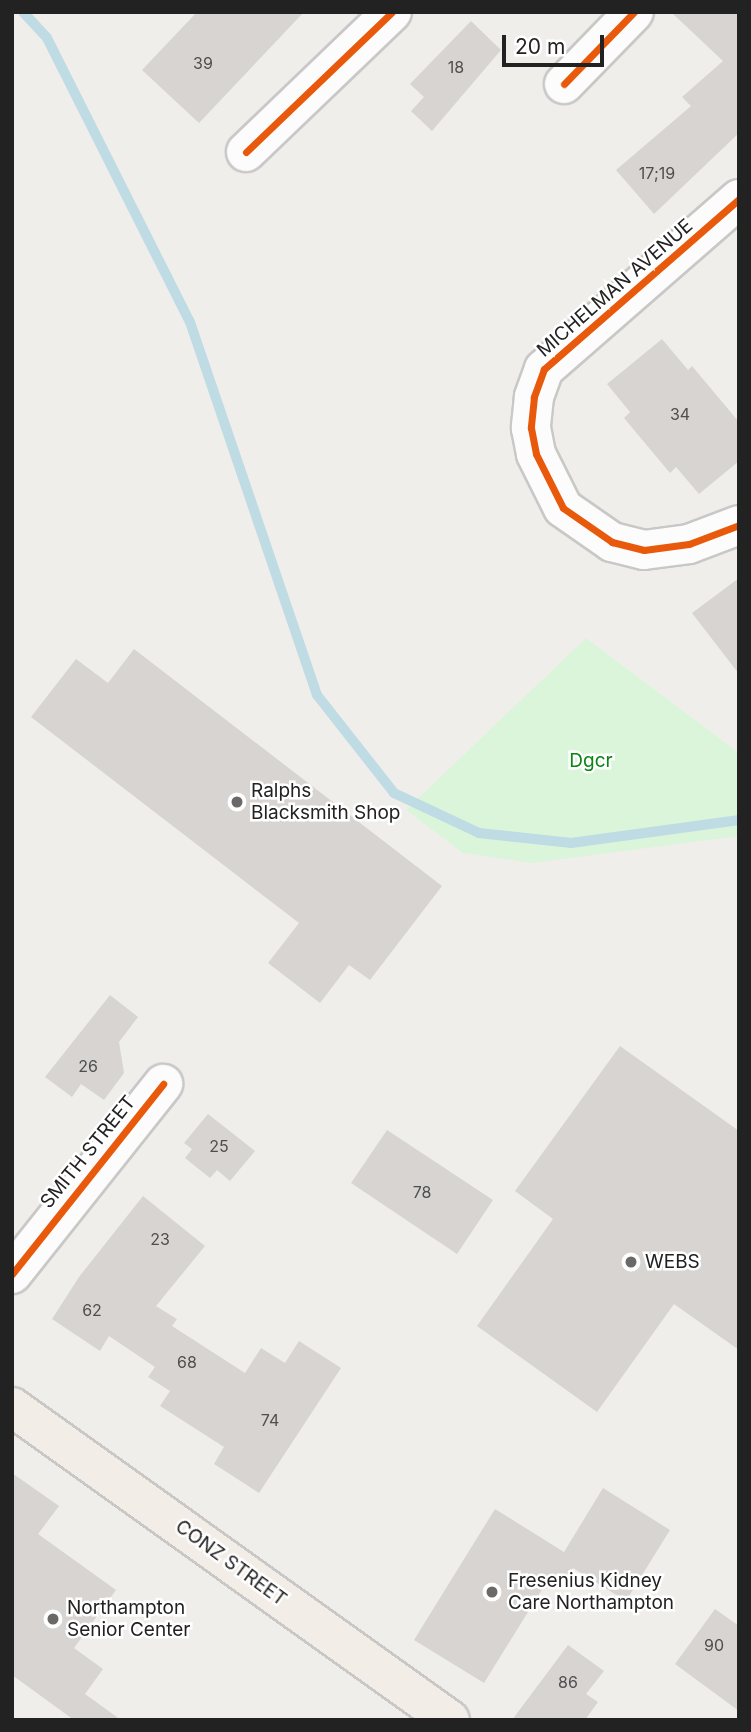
<!DOCTYPE html>
<style>
body{margin:0}
#map{position:relative;width:751px;height:1732px;overflow:hidden;background:#f0eeeb;font-family:Inter,sans-serif}
div>[style]{position:absolute}
.park>*{inset:0;background:#daf5da}
.stream>*{height:10px;margin:-5px;padding:0 5px;transform-origin:5px;border-radius:5px;background:#bfdbe3}
.building>*{inset:0;background:#d7d4d2}
.roads{filter:drop-shadow(2px 0 #c9c8c7) drop-shadow(-2px 0 #c9c8c7) drop-shadow(0 2px #c9c8c7) drop-shadow(0 -2px #c9c8c7)}
.minor>*{height:38px;margin:-19px;padding:0 19px;transform-origin:19px;border-radius:19px;background:#fdfcfc}
.major>*{height:38px;margin:-19px;padding:0 19px;transform-origin:19px;border-radius:19px;background:#f3ede7}
.cycleway>*{height:7px;margin:-3.5px;padding:0 3.5px;transform-origin:3.5px;border-radius:3.5px;background:#e8590c}
.dots>*{width:19px;height:19px;translate:-50% -50%;box-sizing:border-box;border:4px solid #fff;border-radius:50%}
span{translate:-50% -50%;white-space:nowrap;text-align:center;line-height:1.15;-webkit-text-stroke:5px #fff;paint-order:stroke}
.number-label{font-size:16px;color:#4f4e4e}
.number-label span{-webkit-text-stroke-width:0}
.street-label{font-size:19px;color:#222}
.park-label{font-size:19px;color:#0c8416}
.poi-label{font-size:19px;color:#222}
.left{translate:0 -50%;text-align:left}
.frame{position:absolute;inset:0;border:14px solid #222;pointer-events:none}
.scale{position:absolute;left:502px;top:35px;width:102px;height:32px;box-sizing:border-box;border:4px solid #222;border-top:0;padding-left:9px;font-size:21px;line-height:24px;white-space:nowrap;color:#222;-webkit-text-stroke:5px #fff;paint-order:stroke}
</style>
<div id="map">
<div class="park">
<div style="clip-path:polygon(586px 638px,739px 753px,739px 836px,532px 863px,463px 853px,406px 810px)"></div>
</div>
<div class="stream">
<div style="left:23px;top:12px;width:35px;rotate:47deg"></div>
<div style="left:47px;top:38px;width:318px;rotate:63.3deg"></div>
<div style="left:190px;top:322px;width:394px;rotate:71.2deg"></div>
<div style="left:317px;top:695px;width:125px;rotate:51.8deg"></div>
<div style="left:394px;top:793px;width:94px;rotate:25.2deg"></div>
<div style="left:479px;top:833px;width:93px;rotate:6.2deg"></div>
<div style="left:571px;top:843px;width:170px;rotate:-7.8deg"></div>
</div>
<div class="building">
<div style="clip-path:polygon(197px 12px,304px 12px,199px 123px,142px 70px)"></div>
<div style="clip-path:polygon(671px 12px,739px 12px,739px 133px,654px 214px,616px 170px,691px 106px,682px 97px,723px 61px)"></div>
<div style="clip-path:polygon(471px 21px,501px 50px,432px 131px,411px 111px,424px 97px,410px 84px)"></div>
<div style="clip-path:polygon(662px 339px,688px 370px,692px 366px,739px 422px,739px 461px,699px 494px,676px 467px,670px 473px,624px 418px,630px 412px,607px 384px)"></div>
<div style="clip-path:polygon(739px 578px,739px 674px,692px 613px)"></div>
<div style="clip-path:polygon(134px 649px,442px 886px,370px 980px,349px 965px,320px 1003px,268px 963px,299px 923px,31px 717px,76px 659px,108px 683px)"></div>
<div style="clip-path:polygon(110px 995px,138px 1017px,119px 1042px,124px 1073px,104px 1100px,81px 1084px,72px 1097px,45px 1077px)"></div>
<div style="clip-path:polygon(620px 1046px,739px 1131px,739px 1350px,674px 1304px,597px 1412px,477px 1326px,553px 1219px,515px 1191px)"></div>
<div style="clip-path:polygon(208px 1114px,255px 1151px,230px 1181px,217px 1170px,210px 1178px,185px 1158px,192px 1149px,184px 1143px)"></div>
<div style="clip-path:polygon(387px 1130px,493px 1200px,457px 1254px,351px 1183px)"></div>
<div style="clip-path:polygon(143px 1196px,205px 1246px,156px 1306px,177px 1319px,172px 1326px,245px 1373px,261px 1348px,285px 1363px,299px 1341px,341px 1368px,259px 1493px,214px 1464px,224px 1447px,160px 1406px,170px 1391px,148px 1377px,155px 1367px,109px 1336px,100px 1351px,52px 1319px,79px 1277px)"></div>
<div style="clip-path:polygon(12px 1473px,59px 1506px,38px 1534px,116px 1590px,74px 1648px,103px 1669px,85px 1694px,121px 1720px,74px 1720px,12px 1675px)"></div>
<div style="clip-path:polygon(603px 1488px,670px 1530px,626px 1601px,573px 1568px,564px 1582px,551px 1575px,484px 1683px,414px 1640px,495px 1509px,564px 1552px)"></div>
<div style="clip-path:polygon(715px 1609px,739px 1626px,739px 1711px,675px 1664px)"></div>
<div style="clip-path:polygon(568px 1645px,604px 1671px,586px 1694px,598px 1702px,585px 1720px,512px 1720px)"></div>
</div>
<div class="roads">
<div class="minor">
<div style="left:564px;top:84px;width:100px;rotate:-45.8deg"></div>
<div style="left:246px;top:152px;width:202px;rotate:-43.8deg"></div>
<div style="left:739px;top:199px;width:259px;rotate:138.9deg"></div>
<div style="left:544px;top:369px;width:30px;rotate:110deg"></div>
<div style="left:534px;top:397px;width:31px;rotate:96deg"></div>
<div style="left:531px;top:428px;width:26px;rotate:79deg"></div>
<div style="left:536px;top:454px;width:60px;rotate:63.4deg"></div>
<div style="left:563px;top:508px;width:60px;rotate:34.8deg"></div>
<div style="left:612px;top:542px;width:33px;rotate:14deg"></div>
<div style="left:644px;top:550px;width:45px;rotate:-7.6deg"></div>
<div style="left:689px;top:544px;width:53px;rotate:-20.8deg"></div>
<div style="left:12px;top:1274px;width:243px;rotate:-51.5deg"></div>
</div>
<div class="major">
<div style="left:12px;top:1407px;width:538px;rotate:35.55deg"></div>
</div>
</div>
<div class="cycleway">
<div style="left:564px;top:84px;width:100px;rotate:-45.8deg"></div>
<div style="left:246px;top:152px;width:202px;rotate:-43.8deg"></div>
<div style="left:739px;top:199px;width:259px;rotate:138.9deg"></div>
<div style="left:544px;top:369px;width:30px;rotate:110deg"></div>
<div style="left:534px;top:397px;width:31px;rotate:96deg"></div>
<div style="left:531px;top:428px;width:26px;rotate:79deg"></div>
<div style="left:536px;top:454px;width:60px;rotate:63.4deg"></div>
<div style="left:563px;top:508px;width:60px;rotate:34.8deg"></div>
<div style="left:612px;top:542px;width:33px;rotate:14deg"></div>
<div style="left:644px;top:550px;width:45px;rotate:-7.6deg"></div>
<div style="left:689px;top:544px;width:53px;rotate:-20.8deg"></div>
<div style="left:12px;top:1274px;width:243px;rotate:-51.5deg"></div>
</div>
<div class="dots">
<div style="left:237px;top:802px;background:#6a6968"></div>
<div style="left:631px;top:1262px;background:#6a6968"></div>
<div style="left:492px;top:1592px;background:#6a6968"></div>
<div style="left:53px;top:1619px;background:#6a6968"></div>
</div>
<div class="number-label">
<span style="left:203px;top:63px">39</span>
<span style="left:456px;top:67px">18</span>
<span style="left:657px;top:173px">17;19</span>
<span style="left:680px;top:414px">34</span>
<span style="left:88px;top:1066px">26</span>
<span style="left:219px;top:1146px">25</span>
<span style="left:422px;top:1192px">78</span>
<span style="left:160px;top:1239px">23</span>
<span style="left:92px;top:1310px">62</span>
<span style="left:187px;top:1362px">68</span>
<span style="left:270px;top:1420px">74</span>
<span style="left:714px;top:1645px">90</span>
<span style="left:568px;top:1682px">86</span>
</div>
<div class="street-label">
<span style="left:615px;top:288px;rotate:-41deg">MICHELMAN AVENUE</span>
<span style="left:88px;top:1152px;rotate:-51deg">SMITH STREET</span>
<span style="left:231px;top:1563px;rotate:36deg">CONZ STREET</span>
</div>
<div class="park-label">
<span style="left:591px;top:761px">Dgcr</span>
</div>
<div class="poi-label">
<span class="left" style="left:251px;top:802px">Ralphs<br>Blacksmith Shop</span>
<span class="left" style="left:645px;top:1262px">WEBS</span>
<span class="left" style="left:508px;top:1592px">Fresenius Kidney<br>Care Northampton</span>
<span class="left" style="left:67px;top:1619px">Northampton<br>Senior Center</span>
</div>
<div class="frame"></div>
<div class="scale">20 m</div>
</div>
